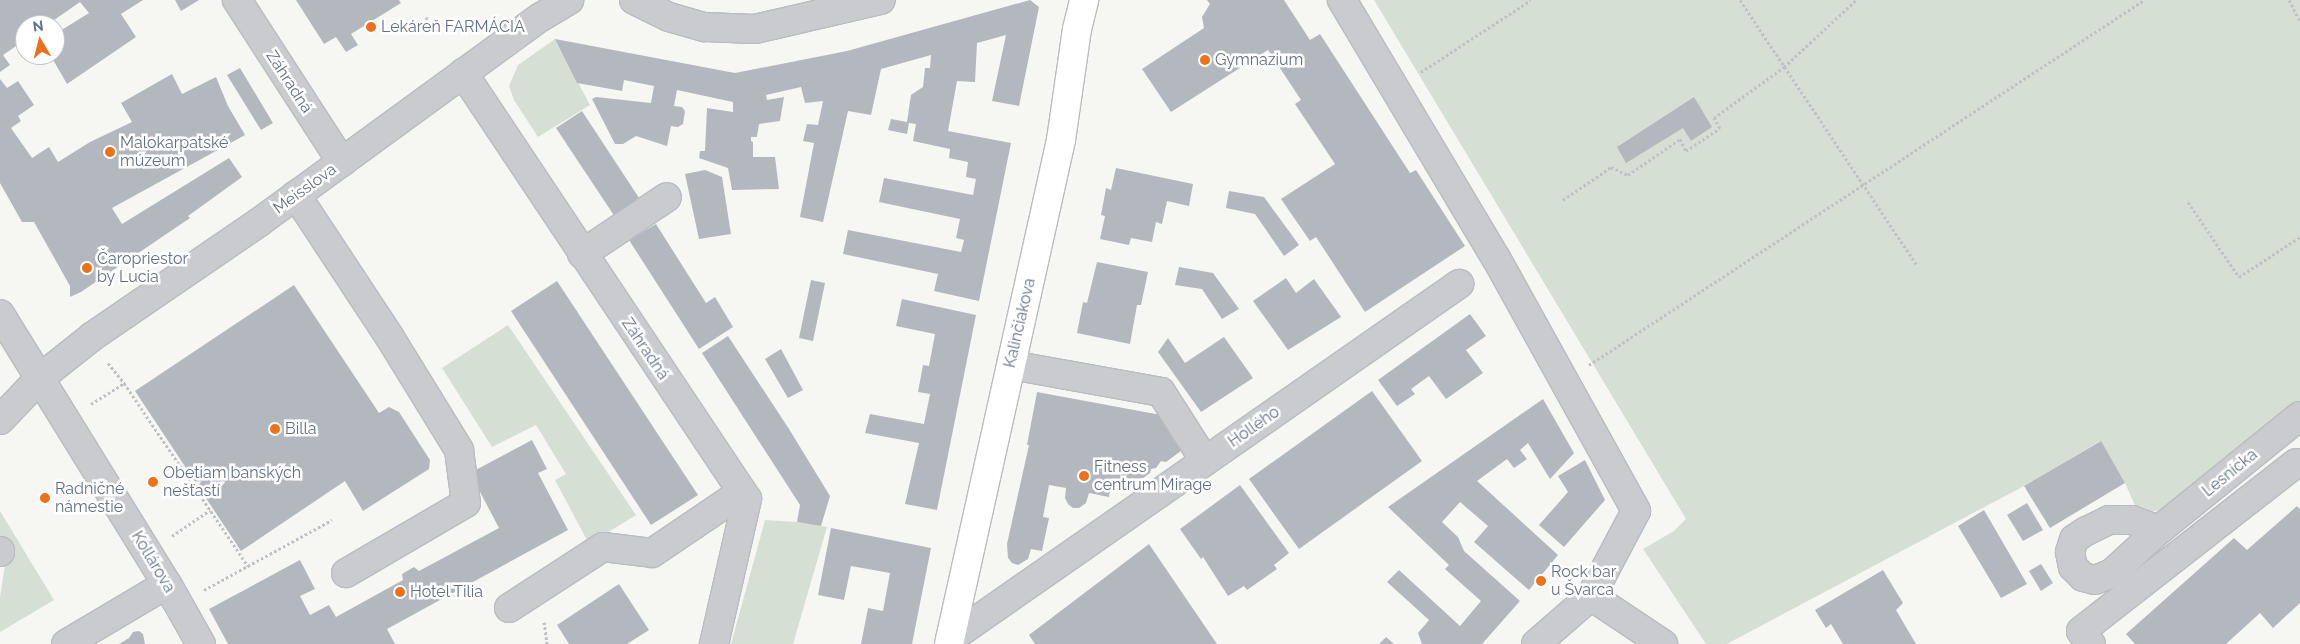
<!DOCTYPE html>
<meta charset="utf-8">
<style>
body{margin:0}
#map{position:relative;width:2300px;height:644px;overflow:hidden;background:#f6f7f3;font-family:Raleway,sans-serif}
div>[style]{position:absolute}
.green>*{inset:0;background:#d6dfd4}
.building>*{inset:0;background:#b3b8bf}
.path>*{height:3px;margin-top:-1.5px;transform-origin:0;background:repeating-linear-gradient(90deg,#bfc1c4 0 2.5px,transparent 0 5px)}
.roads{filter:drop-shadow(1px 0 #b9bcc0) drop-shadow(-1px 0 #b9bcc0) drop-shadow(0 1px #b9bcc0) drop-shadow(0 -1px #b9bcc0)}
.minor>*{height:28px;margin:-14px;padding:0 14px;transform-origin:14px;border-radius:14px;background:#c9cbcf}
.major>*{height:28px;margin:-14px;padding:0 14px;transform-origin:14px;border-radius:14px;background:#fff}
.dots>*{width:14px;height:14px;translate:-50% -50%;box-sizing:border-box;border:2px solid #fff;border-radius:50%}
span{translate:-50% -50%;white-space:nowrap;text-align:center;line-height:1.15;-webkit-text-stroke:5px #fff;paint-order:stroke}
.poi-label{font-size:16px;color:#637186}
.left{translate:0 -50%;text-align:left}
.street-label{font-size:16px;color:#637186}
.north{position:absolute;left:15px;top:15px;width:50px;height:50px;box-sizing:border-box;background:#fff;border:1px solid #c1c6cf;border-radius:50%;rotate:352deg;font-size:14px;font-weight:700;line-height:20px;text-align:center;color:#637186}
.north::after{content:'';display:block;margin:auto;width:18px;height:22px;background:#ee701b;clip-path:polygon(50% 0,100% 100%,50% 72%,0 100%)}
</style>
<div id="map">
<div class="green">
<div style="clip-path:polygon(1374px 0,2300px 0,2300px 405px,2167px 512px,2137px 510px,2125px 483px,2100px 441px,2024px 486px,1727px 644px,1706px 644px,1643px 549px,1674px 531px,1686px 519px)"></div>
<div style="clip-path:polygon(555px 39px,590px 105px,538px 137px,514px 100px,509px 86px,518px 65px)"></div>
<div style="clip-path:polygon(508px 325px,636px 515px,589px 544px,555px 480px,566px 474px,536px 425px,492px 447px,442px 368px)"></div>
<div style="clip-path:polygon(0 511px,54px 600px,0 632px,0 598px,7px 550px,0 539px)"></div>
<div style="clip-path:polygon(765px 520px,797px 522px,827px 527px,793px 644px,731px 644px)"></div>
</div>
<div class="building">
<div style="clip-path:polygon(0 0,143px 0,121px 14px,136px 37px,67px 84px,52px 58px,43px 65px,37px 55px,55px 55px,55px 38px,61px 34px,60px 31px,89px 13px,80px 2px,47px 25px,25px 25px,25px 40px,3px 55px,10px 65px,0 72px)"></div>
<div style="clip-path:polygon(175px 0,199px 0,181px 11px)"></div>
<div style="clip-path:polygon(296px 0,399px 0,401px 3px,351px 34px,358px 45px,346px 52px,336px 37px,324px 44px)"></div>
<div style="clip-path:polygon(1030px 0,1039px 7px,1019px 106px,992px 101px,1006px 35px,977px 43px,975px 82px,957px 81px,948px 131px,1011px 143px,979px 301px,934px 291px,938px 274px,843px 254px,848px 230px,961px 252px,964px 240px,956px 238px,960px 219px,879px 202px,884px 178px,973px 195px,976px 179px,966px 177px,968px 162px,949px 158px,950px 149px,913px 141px,916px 124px,909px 123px,907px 134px,888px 130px,891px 119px,907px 122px,911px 95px,923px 87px,925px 68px,930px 68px,931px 55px,881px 69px,871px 115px,848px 111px,823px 222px,800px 217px,814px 143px,803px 141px,807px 124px,818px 125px,823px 101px,805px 103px,801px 87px,766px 95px,767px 100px,784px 97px,780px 121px,759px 124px,757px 137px,751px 137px,751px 141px,753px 142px,753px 157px,775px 157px,779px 189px,732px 190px,728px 168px,699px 158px,700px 151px,705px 151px,707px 108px,733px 112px,733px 102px,677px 90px,674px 106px,682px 107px,685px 111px,683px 124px,678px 127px,671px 126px,667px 146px,636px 136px,623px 144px,615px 144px,592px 99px,596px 97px,651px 103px,654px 86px,624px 80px,622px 91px,577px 83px,555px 39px,735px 73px,847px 51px)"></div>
<div style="clip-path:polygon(1207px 0,1284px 0,1310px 40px,1320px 34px,1410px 173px,1416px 170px,1465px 246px,1365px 312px,1316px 237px,1310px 241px,1281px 199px,1335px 164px,1295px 104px,1301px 100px,1268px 50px,1171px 112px,1142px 69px,1204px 28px,1202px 17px,1210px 4px)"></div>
<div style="clip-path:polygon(240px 68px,273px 123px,261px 130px,227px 75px)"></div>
<div style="clip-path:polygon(172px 74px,182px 94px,216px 77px,228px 106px,245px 135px,112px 208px,122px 224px,229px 158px,242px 177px,188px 216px,190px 218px,81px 292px,70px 297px,70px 286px,34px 222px,22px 222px,0 183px,0 79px,7px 88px,18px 81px,34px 105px,18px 116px,21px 121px,11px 128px,32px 158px,49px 147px,58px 162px,90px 142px,132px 122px,121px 103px)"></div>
<div style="clip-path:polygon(1694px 97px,1712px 127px,1691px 141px,1683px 128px,1626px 163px,1617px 147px)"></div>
<div style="clip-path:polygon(582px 111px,643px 204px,617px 220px,556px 128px)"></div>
<div style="clip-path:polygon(1116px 168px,1193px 184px,1189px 206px,1167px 201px,1162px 224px,1156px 222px,1152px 242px,1131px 238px,1129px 245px,1100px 239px,1105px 216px,1101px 215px,1106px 188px,1111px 190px)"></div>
<div style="clip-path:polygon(705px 170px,722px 177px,731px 234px,699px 239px,685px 174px)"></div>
<div style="clip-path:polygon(1229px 191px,1264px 197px,1299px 245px,1284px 256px,1255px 214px,1226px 208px)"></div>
<div style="clip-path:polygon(656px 224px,706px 303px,715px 297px,733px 327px,699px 349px,629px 240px)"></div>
<div style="clip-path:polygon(1097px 262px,1148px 272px,1141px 305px,1137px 305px,1130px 344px,1077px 333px,1083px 302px,1087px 303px)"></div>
<div style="clip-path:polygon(1179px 267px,1213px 273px,1239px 309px,1222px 319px,1202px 289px,1175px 285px)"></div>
<div style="clip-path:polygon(1286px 278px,1296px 293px,1314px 279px,1341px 317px,1288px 350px,1253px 301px)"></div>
<div style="clip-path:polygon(811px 280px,825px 283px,813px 341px,799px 338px)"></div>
<div style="clip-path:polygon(557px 281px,698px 495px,651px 525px,511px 311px)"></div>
<div style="clip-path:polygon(294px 285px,379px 413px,389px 407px,399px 412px,430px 460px,429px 469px,363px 511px,345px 481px,241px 551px,135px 391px)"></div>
<div style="clip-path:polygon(902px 299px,976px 315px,937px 510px,905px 504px,919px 443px,865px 433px,870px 414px,924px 424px,930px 394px,918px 392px,923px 365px,929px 366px,935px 334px,896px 326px)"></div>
<div style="clip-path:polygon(1470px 314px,1486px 336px,1466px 350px,1483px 373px,1446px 399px,1429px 376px,1411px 389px,1415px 394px,1397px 406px,1378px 380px)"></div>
<div style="clip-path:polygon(728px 336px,789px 429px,830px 496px,821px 526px,797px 522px,800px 505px,702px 353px)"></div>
<div style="clip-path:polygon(1224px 337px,1253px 378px,1201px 412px,1158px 352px,1168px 338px,1185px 363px)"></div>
<div style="clip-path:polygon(781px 349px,803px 390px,788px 398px,765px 359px)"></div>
<div style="clip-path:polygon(1372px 391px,1422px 461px,1299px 549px,1249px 479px)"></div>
<div style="clip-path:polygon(1037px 392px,1161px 415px,1185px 448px,1166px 462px,1161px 461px,1156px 468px,1151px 469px,1150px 473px,1135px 484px,1112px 479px,1109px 497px,1089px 493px,1086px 503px,1079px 508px,1073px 508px,1068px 504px,1065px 498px,1066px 488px,1049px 485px,1043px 517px,1049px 518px,1042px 551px,1031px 549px,1028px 559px,1018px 565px,1012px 563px,1008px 558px,1007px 544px,1029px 445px,1027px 445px)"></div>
<div style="clip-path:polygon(1543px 399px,1574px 453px,1550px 479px,1528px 443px,1520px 450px,1527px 459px,1514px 468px,1507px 459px,1477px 481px,1558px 555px,1529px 590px,1474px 542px,1488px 526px,1460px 502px,1442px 522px,1458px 537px,1464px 551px,1520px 601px,1482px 644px,1422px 644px,1418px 633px,1429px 620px,1387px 582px,1399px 570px,1460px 626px,1481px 601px,1445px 569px,1449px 565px,1388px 507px)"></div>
<div style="clip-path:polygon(532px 440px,547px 469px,538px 473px,568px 530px,387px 629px,395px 644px,228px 644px,209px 609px,300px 560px,315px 589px,300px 596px,310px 615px,329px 605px,336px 617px,403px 580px,402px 574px,414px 567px,419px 571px,499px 528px,470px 473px)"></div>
<div style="clip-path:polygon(2101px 441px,2125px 483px,2050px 528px,2024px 486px)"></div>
<div style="clip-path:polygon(1585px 460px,1605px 500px,1564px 547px,1539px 525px,1568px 492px,1558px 476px)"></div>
<div style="clip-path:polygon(1240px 485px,1289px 553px,1274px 565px,1277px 569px,1247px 590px,1244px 586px,1228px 596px,1203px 557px,1201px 559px,1180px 529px)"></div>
<div style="clip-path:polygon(2027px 503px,2043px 530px,2023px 541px,2007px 515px)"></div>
<div style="clip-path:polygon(2297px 506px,2300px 509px,2300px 603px,2273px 628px,2260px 613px,2226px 644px,2135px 644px,2126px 634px,2234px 538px,2247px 550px)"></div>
<div style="clip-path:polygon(1984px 510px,2027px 584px,2001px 598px,1958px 526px)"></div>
<div style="clip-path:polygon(831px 528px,931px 548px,912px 644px,861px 644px,868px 608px,883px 611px,890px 573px,851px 566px,844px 600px,818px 595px)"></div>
<div style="clip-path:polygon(1149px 544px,1217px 644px,1035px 644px,1029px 635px)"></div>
<div style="clip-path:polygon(2041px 564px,2053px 583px,2041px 591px,2029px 571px)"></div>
<div style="clip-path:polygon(1883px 570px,1903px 603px,1896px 610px,1916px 644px,1843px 644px,1831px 624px,1826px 628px,1815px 610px)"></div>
<div style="clip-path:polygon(619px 584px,649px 630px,627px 644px,569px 644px,557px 625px)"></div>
<div style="clip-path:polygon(139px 631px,143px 634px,145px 644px,119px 644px,129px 638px,133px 632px)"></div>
<div style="clip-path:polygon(1386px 637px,1394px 644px,1379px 644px)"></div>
</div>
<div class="path">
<div style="left:1740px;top:0;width:319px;rotate:56.3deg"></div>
<div style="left:2289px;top:0;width:24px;rotate:62deg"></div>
<div style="left:426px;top:17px;width:13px;rotate:63deg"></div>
<div style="left:1421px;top:72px;width:131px;rotate:-33.2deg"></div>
<div style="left:1563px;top:200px;width:58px;rotate:-34.5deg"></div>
<div style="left:1611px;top:167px;width:19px;rotate:25deg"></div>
<div style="left:1628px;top:175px;width:63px;rotate:-34.7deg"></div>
<div style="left:1680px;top:139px;width:13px;rotate:63deg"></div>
<div style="left:1686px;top:151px;width:41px;rotate:-34.1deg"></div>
<div style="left:1720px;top:128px;width:12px;rotate:-121deg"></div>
<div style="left:1714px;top:118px;width:87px;rotate:-36.1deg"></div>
<div style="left:1784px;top:67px;width:98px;rotate:-42.9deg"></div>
<div style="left:2188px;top:202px;width:91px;rotate:55.8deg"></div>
<div style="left:2239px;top:277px;width:73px;rotate:-33.3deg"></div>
<div style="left:108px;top:363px;width:26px;rotate:51deg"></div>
<div style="left:124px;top:383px;width:221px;rotate:55.9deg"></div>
<div style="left:1589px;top:365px;width:664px;rotate:-33.33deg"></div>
<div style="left:91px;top:404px;width:39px;rotate:-32deg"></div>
<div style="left:172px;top:536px;width:46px;rotate:-34.4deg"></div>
<div style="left:204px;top:590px;width:146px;rotate:-28.7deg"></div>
<div style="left:544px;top:622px;width:22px;rotate:82deg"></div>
</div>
<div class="roads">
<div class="minor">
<div style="left:237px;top:0;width:193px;rotate:57.1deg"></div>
<div style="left:634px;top:0;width:39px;rotate:26deg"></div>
<div style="left:669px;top:17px;width:37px;rotate:16deg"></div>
<div style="left:705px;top:27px;width:50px;rotate:2.3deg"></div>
<div style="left:755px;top:29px;width:129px;rotate:-13deg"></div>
<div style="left:1342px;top:0;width:300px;rotate:59.2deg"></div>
<div style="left:1496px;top:258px;width:289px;rotate:61deg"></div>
<div style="left:1636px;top:511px;width:96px;rotate:117.9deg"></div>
<div style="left:463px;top:73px;width:512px;rotate:56.31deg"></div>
<div style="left:747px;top:499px;width:149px;rotate:102.8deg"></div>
<div style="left:296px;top:195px;width:169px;rotate:56.6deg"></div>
<div style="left:389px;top:336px;width:134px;rotate:58.4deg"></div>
<div style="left:459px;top:450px;width:53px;rotate:82.5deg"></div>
<div style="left:466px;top:503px;width:139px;rotate:149.7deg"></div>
<div style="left:582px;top:254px;width:102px;rotate:-33.8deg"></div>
<div style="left:0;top:314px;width:317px;rotate:58.3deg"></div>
<div style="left:167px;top:584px;width:69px;rotate:60.5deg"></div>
<div style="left:1011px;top:365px;width:152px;rotate:10.2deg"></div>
<div style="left:1161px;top:392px;width:82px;rotate:57.5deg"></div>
<div style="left:0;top:420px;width:58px;rotate:-46.4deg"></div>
<div style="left:40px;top:378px;width:68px;rotate:-38.4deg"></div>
<div style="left:93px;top:336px;width:200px;rotate:-34.4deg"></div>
<div style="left:258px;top:223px;width:350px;rotate:-36.1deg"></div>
<div style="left:541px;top:17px;width:33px;rotate:-31deg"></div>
<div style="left:2159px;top:530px;width:29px;rotate:-160deg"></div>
<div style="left:2132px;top:520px;width:23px;rotate:180deg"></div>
<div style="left:2109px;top:520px;width:25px;rotate:154deg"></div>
<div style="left:2086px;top:531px;width:14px;rotate:146deg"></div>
<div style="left:2074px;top:539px;width:14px;rotate:107deg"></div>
<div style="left:2070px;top:552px;width:15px;rotate:79deg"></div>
<div style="left:2073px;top:567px;width:14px;rotate:45deg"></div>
<div style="left:2083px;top:577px;width:12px;rotate:14deg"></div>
<div style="left:2095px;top:580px;width:18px;rotate:-22deg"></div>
<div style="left:2112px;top:573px;width:64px;rotate:-42.5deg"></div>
<div style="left:2159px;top:530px;width:181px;rotate:-39deg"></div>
<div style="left:0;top:551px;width:1px;rotate:90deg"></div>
<div style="left:509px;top:608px;width:112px;rotate:-33deg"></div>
<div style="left:603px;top:547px;width:49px;rotate:7deg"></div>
<div style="left:652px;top:553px;width:109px;rotate:-34.1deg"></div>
<div style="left:950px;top:639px;width:621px;rotate:-34.89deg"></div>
<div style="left:66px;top:644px;width:117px;rotate:-30.7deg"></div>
<div style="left:1536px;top:644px;width:73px;rotate:-41.1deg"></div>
<div style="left:1591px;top:596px;width:87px;rotate:33.7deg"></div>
<div style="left:2091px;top:644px;width:16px;rotate:-128deg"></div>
<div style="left:2081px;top:631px;width:273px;rotate:-38deg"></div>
</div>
<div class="major">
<div style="left:949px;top:644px;width:516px;rotate:-77.47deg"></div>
<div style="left:1061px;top:140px;width:112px;rotate:-81.8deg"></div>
<div style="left:1077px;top:29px;width:30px;rotate:-76deg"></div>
</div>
</div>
<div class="dots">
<div style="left:371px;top:27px;background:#ee701b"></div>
<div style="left:1205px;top:60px;background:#ee701b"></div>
<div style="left:110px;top:152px;background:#ee701b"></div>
<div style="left:87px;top:268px;background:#ee701b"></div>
<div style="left:275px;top:429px;background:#ee701b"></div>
<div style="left:1084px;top:476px;background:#ee701b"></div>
<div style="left:153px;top:482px;background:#ee701b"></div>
<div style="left:45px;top:498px;background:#ee701b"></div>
<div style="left:1541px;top:581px;background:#ee701b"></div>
<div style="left:400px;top:592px;background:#ee701b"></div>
</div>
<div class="poi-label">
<span class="left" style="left:381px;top:27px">Lekáreň FARMÁCIA</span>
<span class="left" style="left:1215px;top:60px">Gymnazium</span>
<span class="left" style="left:120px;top:152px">Malokarpatské<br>múzeum</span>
<span class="left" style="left:97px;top:268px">Čaropriestor<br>by Lucia</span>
<span class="left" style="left:285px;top:429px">Billa</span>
<span class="left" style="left:1094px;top:476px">Fitness<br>centrum Mirage</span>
<span class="left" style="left:163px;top:482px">Obetiam banských<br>nešťastí</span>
<span class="left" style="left:55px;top:498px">Radničné<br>námestie</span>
<span class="left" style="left:1551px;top:581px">Rock bar<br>u Švarca</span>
<span class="left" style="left:410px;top:592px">Hotel Tilia</span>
</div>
<div class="street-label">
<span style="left:289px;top:82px;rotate:57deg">Záhradná</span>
<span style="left:305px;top:189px;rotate:-36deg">Meisslova</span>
<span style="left:1020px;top:323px;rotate:-77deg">Kalinčiakova</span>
<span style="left:645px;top:349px;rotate:56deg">Záhradná</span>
<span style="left:1254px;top:427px;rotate:-35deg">Hollého</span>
<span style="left:2230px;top:473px;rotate:-39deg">Lesnícka</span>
<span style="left:153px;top:562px;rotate:59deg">Kollárova</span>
</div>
<div class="north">N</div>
</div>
